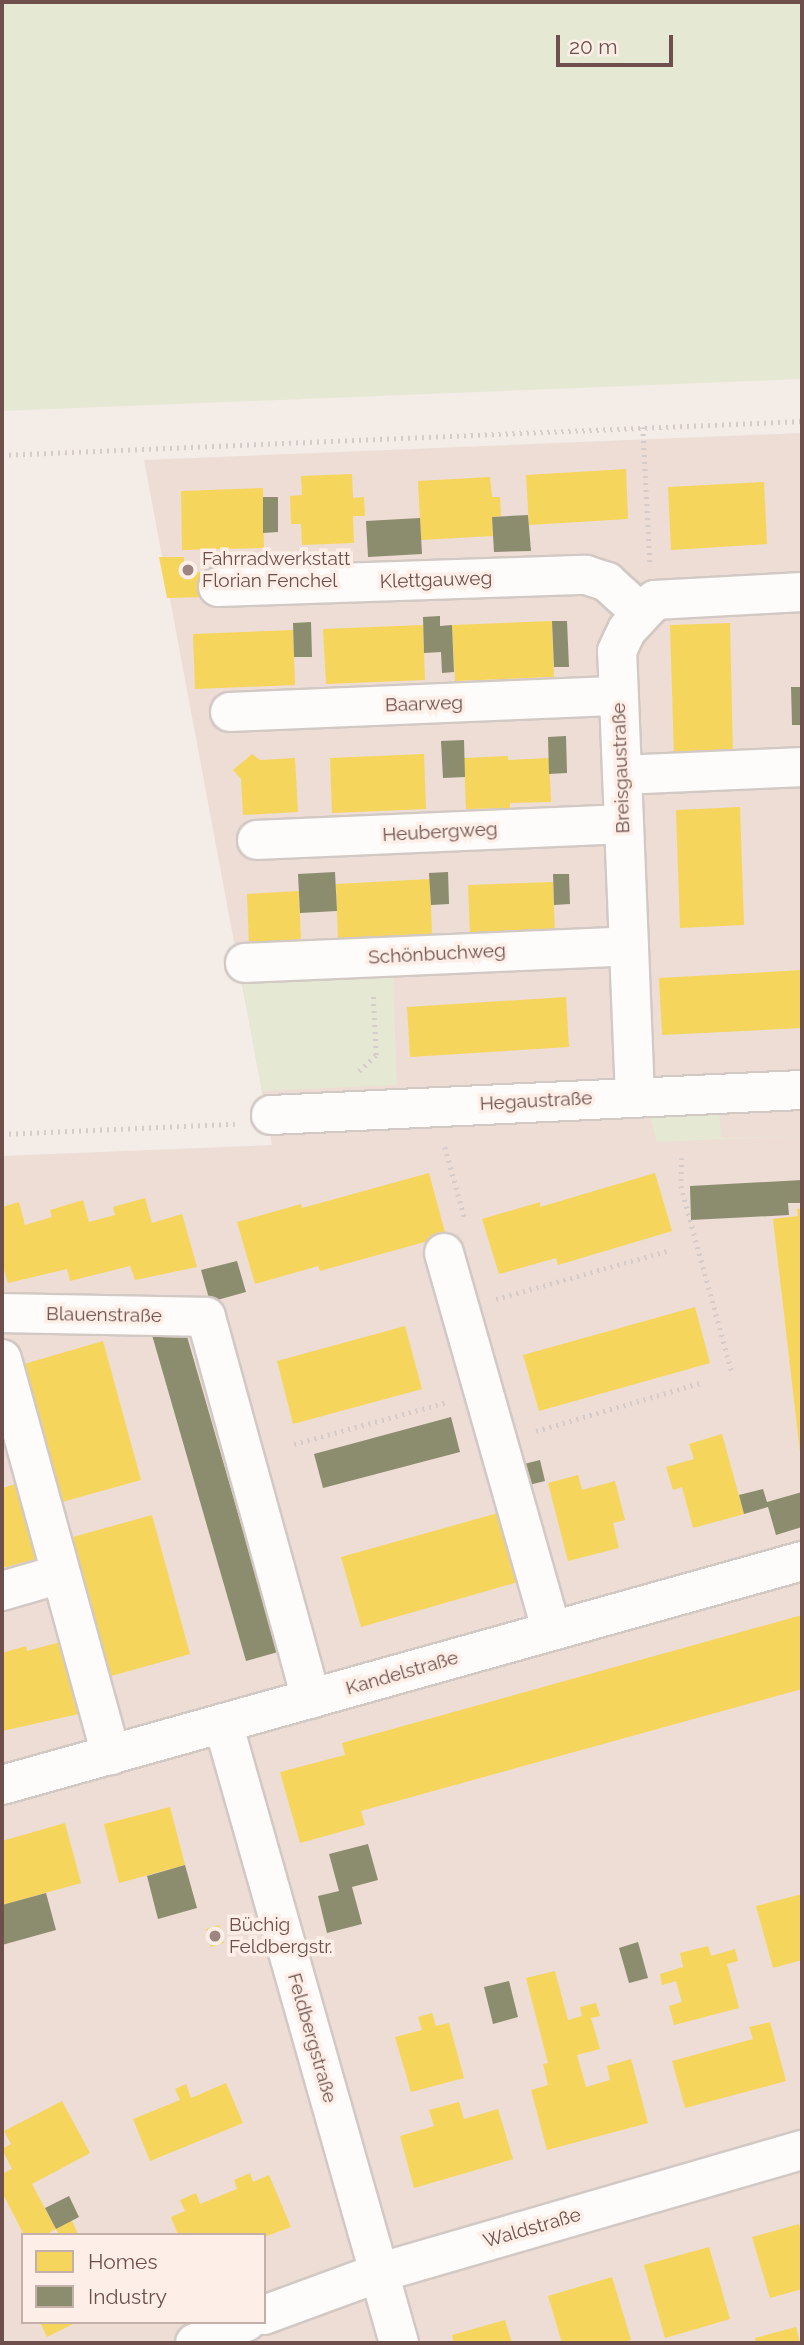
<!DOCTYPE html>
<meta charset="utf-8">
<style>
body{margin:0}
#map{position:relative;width:804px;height:2345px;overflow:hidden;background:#f4ece7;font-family:Raleway,sans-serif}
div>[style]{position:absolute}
.residential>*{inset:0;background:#edddd5}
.green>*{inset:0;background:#e5e8d3}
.homes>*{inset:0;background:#f6d55c}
.industry>*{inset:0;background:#8c8c6e}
.path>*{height:4.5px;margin-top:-2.25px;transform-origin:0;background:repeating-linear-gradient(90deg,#d5ccca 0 2px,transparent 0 7px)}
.roads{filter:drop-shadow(2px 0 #d2c8c4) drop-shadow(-2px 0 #d2c8c4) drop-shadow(0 2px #d2c8c4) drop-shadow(0 -2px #d2c8c4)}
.minor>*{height:38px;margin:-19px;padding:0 19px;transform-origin:19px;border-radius:19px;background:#fdfcfb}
.dots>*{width:19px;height:19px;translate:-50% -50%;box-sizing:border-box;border:4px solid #fdefe7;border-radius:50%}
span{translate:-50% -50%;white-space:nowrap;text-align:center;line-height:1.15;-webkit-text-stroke:7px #fdefe7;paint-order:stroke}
.poi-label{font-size:19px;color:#6e4f4b}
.left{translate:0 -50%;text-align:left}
.street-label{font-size:19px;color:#6e4f4b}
.frame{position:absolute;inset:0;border:4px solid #6e4f4b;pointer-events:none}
.legend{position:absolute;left:21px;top:2233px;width:245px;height:91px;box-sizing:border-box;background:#fdefe7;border:2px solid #c4afa9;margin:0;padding:9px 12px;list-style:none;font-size:21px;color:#6e4f4b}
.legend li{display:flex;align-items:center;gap:14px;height:35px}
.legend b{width:35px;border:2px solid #c4afa9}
.scale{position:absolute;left:556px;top:35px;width:117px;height:32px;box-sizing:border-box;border:4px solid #6e4f4b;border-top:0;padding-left:9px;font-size:21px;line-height:24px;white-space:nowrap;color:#6e4f4b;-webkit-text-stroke:5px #fdefe7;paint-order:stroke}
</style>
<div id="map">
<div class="residential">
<div style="clip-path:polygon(evenodd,802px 433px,802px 2343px,2px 2343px,2px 1156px,272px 1145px,144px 460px,802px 433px,23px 2235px,264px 2235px,264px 2322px,23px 2322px,23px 2235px)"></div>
</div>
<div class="green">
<div style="clip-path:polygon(7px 2px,802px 2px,802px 379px,2px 411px,2px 6px)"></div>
<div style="clip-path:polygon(393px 967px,397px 1085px,262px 1091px,241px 976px)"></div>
<div style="clip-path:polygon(719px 1112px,721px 1138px,802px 1136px,657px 1142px,649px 1113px)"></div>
</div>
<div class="homes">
<div style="clip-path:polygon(626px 469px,628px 519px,529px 525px,526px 475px)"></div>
<div style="clip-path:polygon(352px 474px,353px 498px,364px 497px,365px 516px,353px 516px,354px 543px,302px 545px,301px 524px,291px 524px,290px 496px,302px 495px,301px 476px)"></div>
<div style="clip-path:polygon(490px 477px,492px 497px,500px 497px,501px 516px,492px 517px,493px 536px,421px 540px,418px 481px)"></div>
<div style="clip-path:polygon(764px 482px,767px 544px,671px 550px,668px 487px)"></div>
<div style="clip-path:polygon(263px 488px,264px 548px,182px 550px,181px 491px)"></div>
<div style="clip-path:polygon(159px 557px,184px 557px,184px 573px,207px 572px,208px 597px,167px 598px)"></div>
<div style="clip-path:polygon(552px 621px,554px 677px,455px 681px,452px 625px)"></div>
<div style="clip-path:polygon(730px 623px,733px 756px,674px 758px,670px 625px)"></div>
<div style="clip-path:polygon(423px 625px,425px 680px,326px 684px,323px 629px)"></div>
<div style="clip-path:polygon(293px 630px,295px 685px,195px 689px,193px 634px)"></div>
<div style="clip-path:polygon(252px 754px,260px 760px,295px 758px,298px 812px,243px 815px,241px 779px,233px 770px)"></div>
<div style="clip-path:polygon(424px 754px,426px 809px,332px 813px,330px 758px)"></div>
<div style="clip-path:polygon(508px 756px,508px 760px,549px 758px,551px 802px,510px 803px,510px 808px,466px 809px,464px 758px)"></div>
<div style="clip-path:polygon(740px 807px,744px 925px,680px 928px,676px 810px)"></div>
<div style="clip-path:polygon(430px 879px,432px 936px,338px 940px,336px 884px)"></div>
<div style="clip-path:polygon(553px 882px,555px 932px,470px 936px,468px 885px)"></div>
<div style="clip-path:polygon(299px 891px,301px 942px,249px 945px,247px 894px)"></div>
<div style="clip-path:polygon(802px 970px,802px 1028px,662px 1035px,659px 978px)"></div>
<div style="clip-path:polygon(566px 997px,569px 1047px,410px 1057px,407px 1007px)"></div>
<div style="clip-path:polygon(429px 1173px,446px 1236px,320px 1271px,318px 1266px,255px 1284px,237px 1222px,301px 1204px,302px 1208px)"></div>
<div style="clip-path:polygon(655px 1173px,672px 1231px,558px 1265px,556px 1258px,499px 1274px,482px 1219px,540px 1202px,540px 1207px)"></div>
<div style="clip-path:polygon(145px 1198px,152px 1223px,182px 1214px,197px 1267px,135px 1280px,130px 1266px,70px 1281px,67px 1269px,8px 1283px,4px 1270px,2px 1271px,2px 1207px,19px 1202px,25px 1225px,52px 1217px,50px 1210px,83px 1200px,89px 1222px,115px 1215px,113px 1207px)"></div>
<div style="clip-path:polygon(802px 1208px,802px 1461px,801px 1461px,773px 1219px,798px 1216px,797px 1209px)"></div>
<div style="clip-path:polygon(695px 1307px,710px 1363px,539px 1411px,523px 1355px)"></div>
<div style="clip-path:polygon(405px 1326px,422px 1389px,293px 1424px,277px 1361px)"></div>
<div style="clip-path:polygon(103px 1341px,141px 1480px,62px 1502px,24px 1364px)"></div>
<div style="clip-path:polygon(722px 1434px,744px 1514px,693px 1528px,682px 1487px,673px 1490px,666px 1467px,694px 1459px,689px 1444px)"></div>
<div style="clip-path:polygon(578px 1475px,582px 1490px,615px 1481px,625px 1520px,613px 1523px,619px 1548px,568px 1561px,548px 1483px)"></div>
<div style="clip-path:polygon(16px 1484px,36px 1559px,2px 1568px,2px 1488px)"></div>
<div style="clip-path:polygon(498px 1513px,518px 1582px,361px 1627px,341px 1557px)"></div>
<div style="clip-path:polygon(152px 1515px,190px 1654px,111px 1676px,73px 1537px)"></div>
<div style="clip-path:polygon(802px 1615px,802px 1689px,361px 1811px,365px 1825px,300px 1843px,280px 1772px,345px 1755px,342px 1743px)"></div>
<div style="clip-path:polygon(64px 1641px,83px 1713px,2px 1731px,2px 1653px,26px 1646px,27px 1651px)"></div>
<div style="clip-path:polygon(170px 1807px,185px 1865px,119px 1883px,104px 1824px)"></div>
<div style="clip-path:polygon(65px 1823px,81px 1883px,2px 1905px,2px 1841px)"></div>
<div style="clip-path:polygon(802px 1894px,802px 1960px,773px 1968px,756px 1906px)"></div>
<div style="clip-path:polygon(219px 1925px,224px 1943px,211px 1947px,206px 1929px)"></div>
<div style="clip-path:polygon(708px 1946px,711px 1956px,735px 1949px,738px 1961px,727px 1964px,739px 2008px,674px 2025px,669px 2006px,682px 2002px,676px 1981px,662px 1985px,660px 1974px,683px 1967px,680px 1953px)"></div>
<div style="clip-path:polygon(555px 1971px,568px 2020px,582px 2016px,580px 2007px,596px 2003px,600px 2016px,591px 2018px,600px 2049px,577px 2055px,586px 2087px,610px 2080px,607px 2066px,631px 2059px,648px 2123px,547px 2150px,531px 2090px,548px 2085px,543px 2064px,548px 2063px,526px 1978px)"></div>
<div style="clip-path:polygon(432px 2013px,436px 2026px,449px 2023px,464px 2078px,411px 2092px,395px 2037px,422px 2030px,418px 2017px)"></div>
<div style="clip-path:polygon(770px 2022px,786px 2081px,685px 2108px,672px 2061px,753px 2039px,749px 2027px)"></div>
<div style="clip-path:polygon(226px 2083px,243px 2123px,150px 2161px,133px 2119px,180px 2100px,175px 2089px,186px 2084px,191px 2098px)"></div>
<div style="clip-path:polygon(62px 2101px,90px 2153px,32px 2184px,56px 2229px,72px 2220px,78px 2235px,59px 2235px,56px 2229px,45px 2235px,24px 2235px,2px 2192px,2px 2174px,12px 2169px,2px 2149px,11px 2144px,4px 2131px)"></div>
<div style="clip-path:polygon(459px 2102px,464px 2119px,498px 2109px,513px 2159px,414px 2188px,400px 2136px,434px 2126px,429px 2110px)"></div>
<div style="clip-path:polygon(250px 2173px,253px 2182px,269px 2175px,291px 2227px,264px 2237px,264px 2235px,178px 2235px,171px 2217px,185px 2211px,180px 2200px,196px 2193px,200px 2204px,237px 2189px,234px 2180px)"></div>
<div style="clip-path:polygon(799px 2224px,802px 2235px,802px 2289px,770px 2298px,752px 2237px)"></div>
<div style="clip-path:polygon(709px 2247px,730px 2319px,665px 2338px,644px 2265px)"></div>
<div style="clip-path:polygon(612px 2277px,631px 2340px,618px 2343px,562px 2343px,548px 2296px)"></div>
<div style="clip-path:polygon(505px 2320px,512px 2343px,454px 2343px,452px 2335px)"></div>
<div style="clip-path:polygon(40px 2322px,77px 2322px,47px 2337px)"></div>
<div style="clip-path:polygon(796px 2327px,800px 2343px,756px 2343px,755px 2338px)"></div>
</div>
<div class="industry">
<div style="clip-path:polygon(263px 497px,278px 497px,278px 532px,263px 533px)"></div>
<div style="clip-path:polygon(528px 515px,531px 551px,494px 552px,492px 517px)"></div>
<div style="clip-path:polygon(420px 518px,422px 554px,368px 557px,366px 521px)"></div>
<div style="clip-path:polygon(440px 616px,440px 626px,452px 625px,454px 672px,442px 673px,441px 652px,424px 653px,423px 617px)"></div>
<div style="clip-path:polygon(552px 621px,567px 621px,569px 667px,554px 667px)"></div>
<div style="clip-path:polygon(311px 622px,312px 657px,294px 657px,293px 623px)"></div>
<div style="clip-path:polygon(791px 687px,802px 687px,802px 725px,792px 725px)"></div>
<div style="clip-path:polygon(566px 736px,567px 773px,549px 774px,548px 737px)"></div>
<div style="clip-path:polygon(464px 740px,465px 777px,443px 778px,441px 741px)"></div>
<div style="clip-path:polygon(335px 872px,337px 911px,300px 913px,298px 874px)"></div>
<div style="clip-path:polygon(448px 872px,449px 904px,431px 905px,429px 873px)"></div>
<div style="clip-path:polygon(553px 874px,569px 874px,570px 904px,554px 905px)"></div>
<div style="clip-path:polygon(802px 1180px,802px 1203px,788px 1203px,789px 1215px,691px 1220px,690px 1186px)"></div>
<div style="clip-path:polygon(237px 1261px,246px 1292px,210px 1302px,201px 1270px)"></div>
<div style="clip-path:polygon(184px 1326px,278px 1652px,246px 1661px,152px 1335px)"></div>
<div style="clip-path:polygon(451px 1417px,460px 1452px,323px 1488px,314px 1454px)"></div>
<div style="clip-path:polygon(540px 1460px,545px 1481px,529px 1485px,524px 1464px)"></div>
<div style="clip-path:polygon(763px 1489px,767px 1502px,802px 1492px,802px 1527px,776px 1535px,768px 1507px,744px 1514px,739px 1495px)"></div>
<div style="clip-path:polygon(368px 1844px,378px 1880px,352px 1887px,362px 1924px,327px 1933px,318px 1896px,339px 1891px,329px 1854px)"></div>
<div style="clip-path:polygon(185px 1865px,197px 1908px,158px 1919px,147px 1876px)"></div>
<div style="clip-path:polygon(46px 1893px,56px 1930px,2px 1945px,2px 1905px)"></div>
<div style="clip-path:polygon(638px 1942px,648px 1978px,629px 1983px,619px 1948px)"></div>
<div style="clip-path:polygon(509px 1981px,518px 2017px,493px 2024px,484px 1987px)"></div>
<div style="clip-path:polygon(69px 2196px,79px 2217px,56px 2229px,45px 2208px)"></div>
</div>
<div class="path">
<div style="left:643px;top:427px;width:135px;rotate:87deg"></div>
<div style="left:2px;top:455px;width:801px;rotate:-2.43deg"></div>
<div style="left:359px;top:1071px;width:23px;rotate:-43deg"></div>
<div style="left:376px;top:1055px;width:59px;rotate:-92.9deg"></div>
<div style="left:2px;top:1134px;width:233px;rotate:-2.5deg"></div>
<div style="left:445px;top:1147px;width:75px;rotate:74.5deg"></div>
<div style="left:682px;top:1158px;width:28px;rotate:92deg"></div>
<div style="left:681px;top:1186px;width:194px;rotate:74.7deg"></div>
<div style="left:496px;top:1299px;width:178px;rotate:-15.7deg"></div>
<div style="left:536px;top:1431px;width:171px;rotate:-16.3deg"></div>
<div style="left:294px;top:1444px;width:160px;rotate:-15.3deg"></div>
</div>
<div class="roads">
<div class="minor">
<div style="left:218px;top:587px;width:368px;rotate:-1.9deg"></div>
<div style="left:586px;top:575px;width:22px;rotate:18deg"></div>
<div style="left:607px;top:582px;width:46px;rotate:42.4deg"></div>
<div style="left:230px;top:712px;width:388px;rotate:-2.4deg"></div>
<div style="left:622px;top:775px;width:180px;rotate:-2.5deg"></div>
<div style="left:257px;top:840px;width:367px;rotate:-2.5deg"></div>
<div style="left:245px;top:963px;width:384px;rotate:-2.5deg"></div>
<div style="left:635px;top:1097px;width:446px;rotate:-92.3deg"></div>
<div style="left:617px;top:651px;width:23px;rotate:-65deg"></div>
<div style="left:627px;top:630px;width:41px;rotate:-47deg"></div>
<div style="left:655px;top:600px;width:147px;rotate:-3.1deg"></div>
<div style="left:271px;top:1115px;width:532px;rotate:-2.7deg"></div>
<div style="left:444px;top:1253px;width:393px;rotate:74.1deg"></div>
<div style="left:2px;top:1313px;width:204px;rotate:1.1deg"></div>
<div style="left:206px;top:1317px;width:396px;rotate:74.6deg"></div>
<div style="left:2px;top:1359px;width:411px;rotate:74.6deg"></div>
<div style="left:2px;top:1591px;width:61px;rotate:-16.1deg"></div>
<div style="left:223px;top:1723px;width:644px;rotate:74.15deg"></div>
<div style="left:2px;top:1785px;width:831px;rotate:-15.64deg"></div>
<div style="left:264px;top:2315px;width:121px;rotate:-20.2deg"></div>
<div style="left:378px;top:2273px;width:441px;rotate:-16.2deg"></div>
<div style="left:195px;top:2343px;width:55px;rotate:-22.4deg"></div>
</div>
</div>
<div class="dots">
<div style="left:188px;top:570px;background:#9d8682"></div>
<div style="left:215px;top:1936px;background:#9d8682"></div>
</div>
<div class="poi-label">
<span class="left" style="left:202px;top:570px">Fahrradwerkstatt<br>Florian Fenchel</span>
<span class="left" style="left:229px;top:1936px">Büchig<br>Feldbergstr.</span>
</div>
<div class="street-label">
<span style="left:436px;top:580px;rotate:-2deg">Klettgauweg</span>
<span style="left:424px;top:704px;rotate:-2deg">Baarweg</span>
<span style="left:621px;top:768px;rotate:-92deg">Breisgaustraße</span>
<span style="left:440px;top:832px;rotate:-3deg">Heubergweg</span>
<span style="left:437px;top:954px;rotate:-3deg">Schönbuchweg</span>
<span style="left:536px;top:1101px;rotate:-3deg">Hegaustraße</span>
<span style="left:104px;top:1315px;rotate:1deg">Blauenstraße</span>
<span style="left:402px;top:1673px;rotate:-16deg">Kandelstraße</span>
<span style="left:312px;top:2038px;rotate:74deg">Feldbergstraße</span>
<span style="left:532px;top:2228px;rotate:-16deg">Waldstraße</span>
</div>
<div class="frame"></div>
<ul class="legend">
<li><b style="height:19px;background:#f6d55c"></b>Homes</li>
<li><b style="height:19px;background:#8c8c6e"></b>Industry</li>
</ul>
<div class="scale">20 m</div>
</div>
